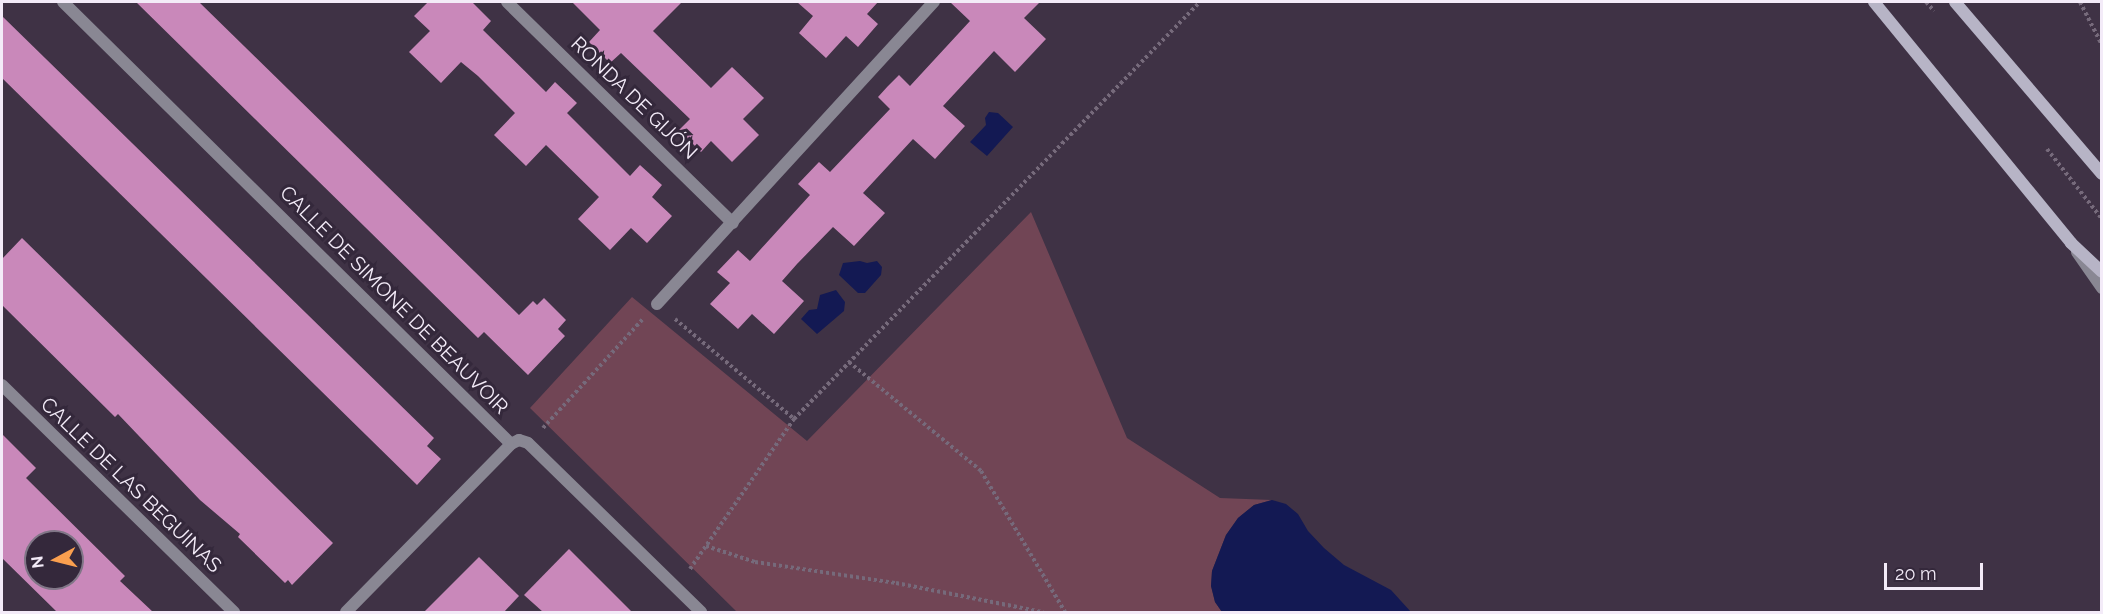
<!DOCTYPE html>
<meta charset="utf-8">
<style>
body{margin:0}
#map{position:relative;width:2103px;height:614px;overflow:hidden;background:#3f3245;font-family:Raleway,sans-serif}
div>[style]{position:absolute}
.green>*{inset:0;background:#714555}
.water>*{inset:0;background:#131953}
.building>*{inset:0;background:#c988ba}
.path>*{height:4px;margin-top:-2px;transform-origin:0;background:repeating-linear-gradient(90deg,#766a7b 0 3px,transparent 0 6px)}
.lane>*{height:12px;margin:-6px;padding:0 6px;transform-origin:6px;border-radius:6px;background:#898793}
.street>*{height:12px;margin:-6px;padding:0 6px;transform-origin:6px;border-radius:6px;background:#898793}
.secondary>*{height:12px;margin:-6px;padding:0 6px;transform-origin:6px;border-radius:6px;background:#b7b4c6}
span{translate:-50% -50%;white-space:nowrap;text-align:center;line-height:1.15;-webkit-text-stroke:6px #34283b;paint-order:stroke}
.street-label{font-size:20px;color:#f3ebf8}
.frame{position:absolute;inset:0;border:3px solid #f3ebf8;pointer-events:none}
.north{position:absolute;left:24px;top:530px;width:60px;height:60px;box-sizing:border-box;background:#34283b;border:2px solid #807687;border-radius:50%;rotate:263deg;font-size:16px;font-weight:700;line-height:24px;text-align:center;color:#f3ebf8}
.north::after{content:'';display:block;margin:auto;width:21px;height:27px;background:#fa9f4f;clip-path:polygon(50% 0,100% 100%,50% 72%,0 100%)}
.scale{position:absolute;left:1884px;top:563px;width:99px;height:27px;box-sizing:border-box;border:3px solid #f3ebf8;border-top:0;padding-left:8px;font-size:18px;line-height:21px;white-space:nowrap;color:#f3ebf8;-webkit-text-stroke:4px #34283b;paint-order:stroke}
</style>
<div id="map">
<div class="green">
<div style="clip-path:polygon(1031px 212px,1127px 438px,1220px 498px,1272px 500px,1254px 505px,1238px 518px,1226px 535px,1212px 571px,1211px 586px,1215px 602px,1222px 612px,737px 612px,530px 408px,632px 297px,807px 441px)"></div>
</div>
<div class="water">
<div style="clip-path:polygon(989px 112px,998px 113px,1013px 127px,987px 156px,970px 142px,986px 125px,985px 118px)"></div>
<div style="clip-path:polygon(860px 261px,867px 263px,877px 261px,882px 267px,881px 275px,865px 293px,858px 293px,839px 275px,843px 263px)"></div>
<div style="clip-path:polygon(836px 290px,845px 302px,844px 311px,817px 334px,801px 319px,809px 310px,817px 309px,820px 295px)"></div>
<div style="clip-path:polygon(1272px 500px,1286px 504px,1298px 514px,1308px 531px,1324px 548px,1344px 565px,1391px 590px,1411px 612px,1222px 612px,1215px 602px,1211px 586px,1212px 571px,1226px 535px,1238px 518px,1254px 505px)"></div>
</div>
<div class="building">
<div style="clip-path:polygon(136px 2px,199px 2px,519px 315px,533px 301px,537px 305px,544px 298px,566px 320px,558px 329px,565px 336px,528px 375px,484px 332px,478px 338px)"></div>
<div style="clip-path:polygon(428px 2px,472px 2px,491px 21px,483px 30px,546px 92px,555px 82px,577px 103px,567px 113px,630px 176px,640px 165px,662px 185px,652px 197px,672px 216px,647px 243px,631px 228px,610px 250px,578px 219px,599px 197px,546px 145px,526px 166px,494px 135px,515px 113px,478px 76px,461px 62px,441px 83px,409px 52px,430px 31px,414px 16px)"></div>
<div style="clip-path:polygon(572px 2px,682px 2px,653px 31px,711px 88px,732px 67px,764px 98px,743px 119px,759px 135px,732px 162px,711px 141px,701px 152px,679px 130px,690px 119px,621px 53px,610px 63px,589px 42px,600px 30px)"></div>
<div style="clip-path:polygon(797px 2px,878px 2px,867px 14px,878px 24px,858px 47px,846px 36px,826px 58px,799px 33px,813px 16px)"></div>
<div style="clip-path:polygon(950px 2px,1040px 2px,1024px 18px,1046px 39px,1015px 72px,994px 51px,943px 106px,965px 126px,935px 159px,913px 139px,863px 193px,885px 213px,854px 246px,833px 227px,797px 264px,782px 281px,804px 301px,774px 334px,752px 314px,738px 329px,710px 304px,730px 283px,717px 272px,738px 250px,750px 261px,810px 195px,798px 184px,819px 162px,830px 172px,890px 109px,878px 97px,888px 86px,899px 75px,910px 86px,970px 21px)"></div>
<div style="clip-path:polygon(2px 16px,434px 438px,427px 446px,441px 459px,417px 485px,2px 78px)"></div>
<div style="clip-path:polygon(22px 238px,333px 543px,292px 585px,288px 580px,285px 583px,238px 537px,240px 534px,200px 500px,118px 414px,115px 417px,2px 305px,2px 259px)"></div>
<div style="clip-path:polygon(evenodd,2px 434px,36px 468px,26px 478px,125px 576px,120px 581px,153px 612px,57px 612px,2px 558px,2px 434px,36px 542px,72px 542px,72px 578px,36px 578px,36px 542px)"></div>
<div style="clip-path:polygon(569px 549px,632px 612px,543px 612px,524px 595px)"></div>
<div style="clip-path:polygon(479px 557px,519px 596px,504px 612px,424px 612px)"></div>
</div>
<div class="path">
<div style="left:1926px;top:2px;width:12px;rotate:48deg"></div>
<div style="left:2080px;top:2px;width:48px;rotate:62.9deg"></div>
<div style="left:2047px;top:149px;width:89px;rotate:51.8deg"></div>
<div style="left:675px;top:319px;width:155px;rotate:40deg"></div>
<div style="left:794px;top:419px;width:582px;rotate:-45.77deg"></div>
<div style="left:849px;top:362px;width:171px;rotate:39.5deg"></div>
<div style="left:981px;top:471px;width:164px;rotate:59.2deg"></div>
<div style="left:543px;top:428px;width:148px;rotate:-47.5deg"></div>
<div style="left:706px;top:546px;width:52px;rotate:18.1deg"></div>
<div style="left:755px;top:562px;width:143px;rotate:8.5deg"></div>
<div style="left:896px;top:583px;width:150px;rotate:11.2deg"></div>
<div style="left:690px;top:569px;width:183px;rotate:-55.3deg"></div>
</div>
<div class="lane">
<div style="left:2077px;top:252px;width:44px;rotate:55.2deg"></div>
</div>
<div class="street">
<div style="left:63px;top:2px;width:629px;rotate:44.61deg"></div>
<div style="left:507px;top:2px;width:316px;rotate:44.4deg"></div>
<div style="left:657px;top:304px;width:410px;rotate:-47.5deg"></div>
<div style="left:2px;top:385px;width:325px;rotate:44.4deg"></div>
<div style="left:346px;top:612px;width:235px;rotate:-45.5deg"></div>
<div style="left:511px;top:444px;width:9px;rotate:-27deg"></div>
<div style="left:519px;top:440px;width:9px;rotate:18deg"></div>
<div style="left:528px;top:443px;width:242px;rotate:44.3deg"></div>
</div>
<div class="secondary">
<div style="left:1874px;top:2px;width:311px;rotate:50.7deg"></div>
<div style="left:2071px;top:243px;width:42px;rotate:43.1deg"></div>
<div style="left:1955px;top:2px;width:226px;rotate:49.5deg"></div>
</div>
<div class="street-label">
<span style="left:634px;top:98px;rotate:44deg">RONDA DE GIJÓN</span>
<span style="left:394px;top:300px;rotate:45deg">CALLE DE SIMONE DE BEAUVOIR</span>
<span style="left:131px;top:485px;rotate:44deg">CALLE DE LAS BEGUINAS</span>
</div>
<div class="frame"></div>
<div class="north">N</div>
<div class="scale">20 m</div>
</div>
